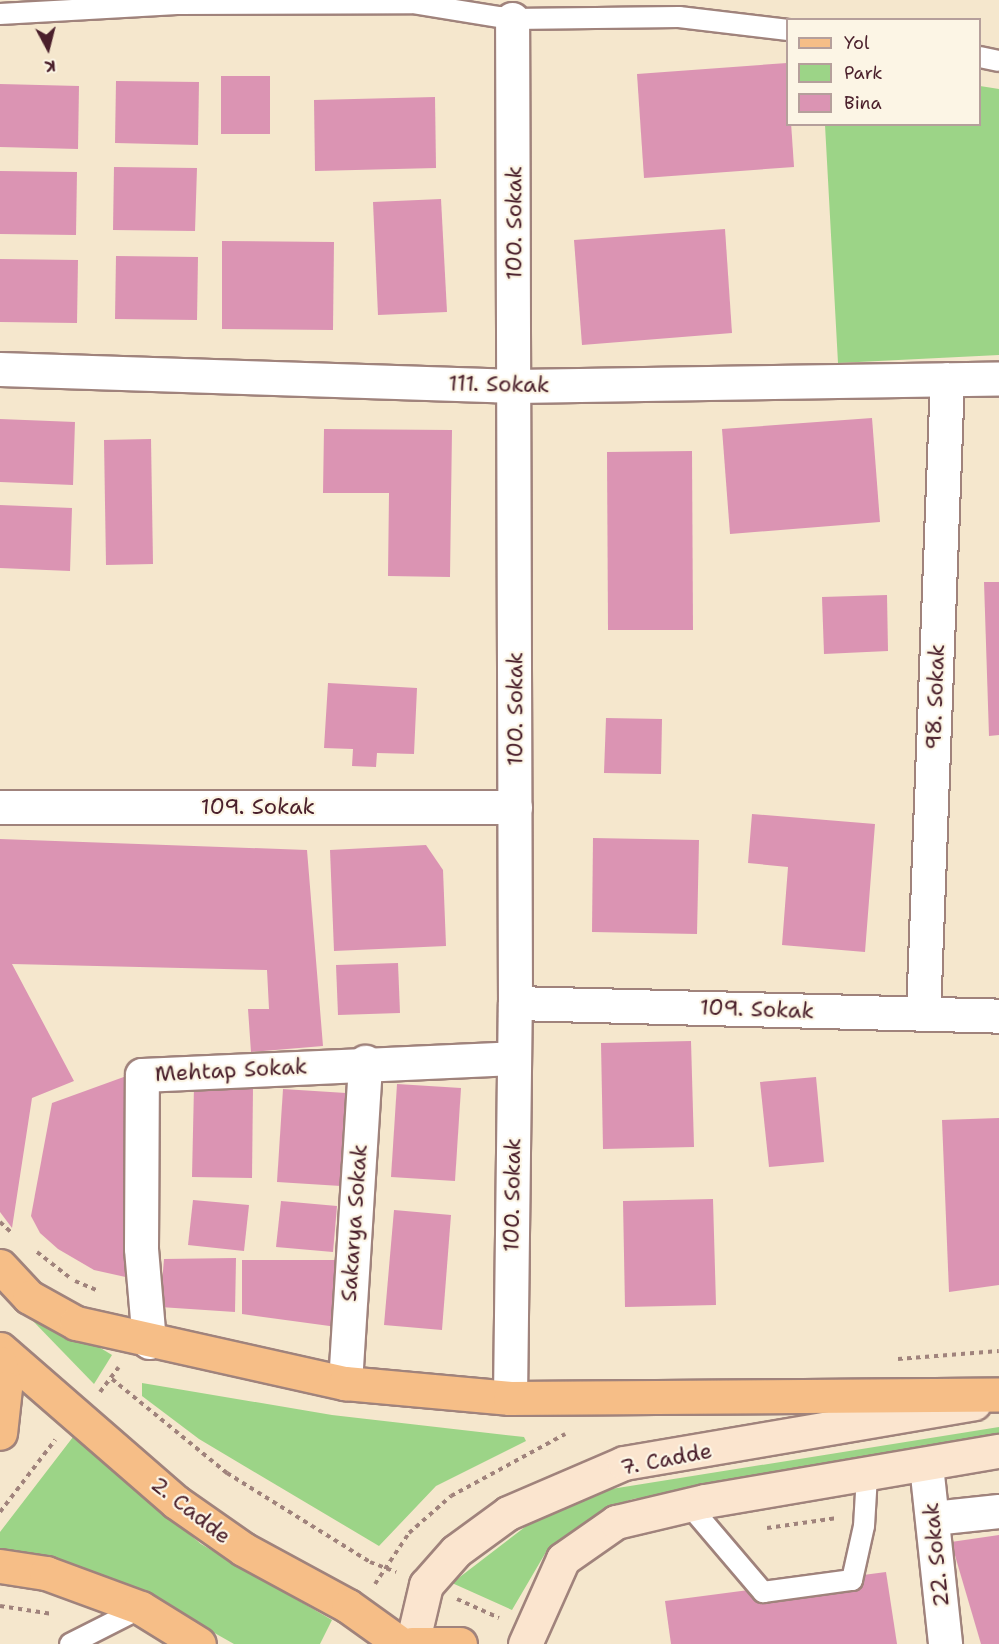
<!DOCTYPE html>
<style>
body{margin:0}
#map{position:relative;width:999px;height:1644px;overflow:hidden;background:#f5e7cd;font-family:"Shantell Sans",sans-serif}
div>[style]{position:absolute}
.green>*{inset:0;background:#9cd487}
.building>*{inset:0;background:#db94b3}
.path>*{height:4px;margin-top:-2px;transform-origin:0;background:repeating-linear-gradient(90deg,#a0837c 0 4.5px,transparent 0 9px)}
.roads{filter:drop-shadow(2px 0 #a0837c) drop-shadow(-2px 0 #a0837c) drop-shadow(0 2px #a0837c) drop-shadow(0 -2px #a0837c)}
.service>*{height:20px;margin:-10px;padding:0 10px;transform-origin:10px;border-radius:10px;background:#fff}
.minor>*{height:33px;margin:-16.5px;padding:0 16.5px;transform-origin:16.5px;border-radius:16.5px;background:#fff}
.secondary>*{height:33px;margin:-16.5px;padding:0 16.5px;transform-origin:16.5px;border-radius:16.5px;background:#fbe5cf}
.primary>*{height:33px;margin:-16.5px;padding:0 16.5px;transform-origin:16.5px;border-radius:16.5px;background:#f6be87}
span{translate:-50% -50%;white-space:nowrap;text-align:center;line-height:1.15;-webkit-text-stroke:4.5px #fcf5e5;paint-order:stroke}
.street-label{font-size:22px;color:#4a1f2b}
.legend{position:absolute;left:786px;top:18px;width:195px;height:108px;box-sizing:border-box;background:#fcf5e5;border:2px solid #b59f9b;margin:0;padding:8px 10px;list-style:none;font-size:18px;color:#4a1f2b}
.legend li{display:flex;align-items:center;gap:12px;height:30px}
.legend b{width:30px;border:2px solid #b59f9b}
.north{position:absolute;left:18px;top:18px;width:60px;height:60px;-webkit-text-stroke:4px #fcf5e5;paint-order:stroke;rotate:173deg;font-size:16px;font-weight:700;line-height:24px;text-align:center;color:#4a1f2b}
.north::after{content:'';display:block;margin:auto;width:21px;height:27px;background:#4a1f2b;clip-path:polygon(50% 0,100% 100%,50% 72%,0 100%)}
</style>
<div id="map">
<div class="green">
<div style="clip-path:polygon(980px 86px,999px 89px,999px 355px,838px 363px,825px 125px,980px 124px)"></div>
<div style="clip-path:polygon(0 1287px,112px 1355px,94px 1384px)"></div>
<div style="clip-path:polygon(142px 1383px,332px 1415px,524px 1437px,526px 1441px,436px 1486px,379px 1546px,199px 1439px,142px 1396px)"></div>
<div style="clip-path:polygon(999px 1427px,999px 1442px,633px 1499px,608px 1507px,546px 1552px,512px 1610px,452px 1583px,538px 1517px,605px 1490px)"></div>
<div style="clip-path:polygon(73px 1437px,201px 1544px,332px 1620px,320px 1644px,234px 1644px,181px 1614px,0 1551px,0 1532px)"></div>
</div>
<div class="building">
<div style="clip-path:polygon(787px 63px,794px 167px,644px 178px,637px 74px)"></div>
<div style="clip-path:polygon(221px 76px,270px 76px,270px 134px,221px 134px)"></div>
<div style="clip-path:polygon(116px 81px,199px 82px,198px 145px,115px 143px)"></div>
<div style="clip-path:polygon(0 84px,79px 86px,78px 149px,0 147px)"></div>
<div style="clip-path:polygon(435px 97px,436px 168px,315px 171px,314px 100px)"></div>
<div style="clip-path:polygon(114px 167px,197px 168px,195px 231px,113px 230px)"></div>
<div style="clip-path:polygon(0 171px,77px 172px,76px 235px,0 234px)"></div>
<div style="clip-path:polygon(441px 199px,447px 312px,378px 315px,373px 202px)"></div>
<div style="clip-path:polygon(725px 229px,732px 333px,582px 345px,574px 240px)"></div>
<div style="clip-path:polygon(222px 241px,334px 242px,333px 330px,222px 329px)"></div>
<div style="clip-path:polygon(116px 256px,198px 257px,197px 320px,115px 319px)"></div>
<div style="clip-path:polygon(0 259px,78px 260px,77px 323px,0 322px)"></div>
<div style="clip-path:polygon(872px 418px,880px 522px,730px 534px,722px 429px)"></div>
<div style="clip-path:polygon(0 419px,75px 422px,73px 485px,0 482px)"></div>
<div style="clip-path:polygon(324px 429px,452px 430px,450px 577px,388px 576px,389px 493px,323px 493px)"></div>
<div style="clip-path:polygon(151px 439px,153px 564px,106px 565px,104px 440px)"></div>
<div style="clip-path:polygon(692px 451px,693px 630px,608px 630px,607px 452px)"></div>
<div style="clip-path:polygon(0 505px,72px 508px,70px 571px,0 568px)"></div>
<div style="clip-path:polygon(984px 582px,999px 582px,999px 735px,989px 736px)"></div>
<div style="clip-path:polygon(887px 595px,888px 651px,824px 654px,822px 597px)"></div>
<div style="clip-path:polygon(328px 683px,417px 688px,414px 754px,377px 753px,376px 767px,352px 766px,353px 749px,324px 748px)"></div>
<div style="clip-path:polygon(606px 718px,662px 719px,661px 774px,604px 773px)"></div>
<div style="clip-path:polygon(752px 814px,875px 824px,865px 952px,782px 945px,788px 867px,748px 863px)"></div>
<div style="clip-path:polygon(593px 838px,699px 840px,697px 934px,592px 932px)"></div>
<div style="clip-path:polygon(0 839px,307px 850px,323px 1046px,251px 1052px,248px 1009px,269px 1009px,267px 970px,12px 964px,74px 1081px,32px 1098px,12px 1228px,0 1212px)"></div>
<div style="clip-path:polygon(426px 845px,443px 870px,446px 946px,334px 951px,330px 850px)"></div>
<div style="clip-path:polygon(398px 963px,400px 1013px,338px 1015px,336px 965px)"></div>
<div style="clip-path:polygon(691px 1041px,694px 1147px,603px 1149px,601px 1043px)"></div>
<div style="clip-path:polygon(132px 1074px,130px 1278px,94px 1270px,58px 1249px,40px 1233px,31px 1216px,52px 1103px)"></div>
<div style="clip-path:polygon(816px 1077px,824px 1162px,769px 1167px,760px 1082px)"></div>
<div style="clip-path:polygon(397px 1084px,461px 1088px,455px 1181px,391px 1177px)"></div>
<div style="clip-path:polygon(194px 1086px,253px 1087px,252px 1178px,192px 1177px)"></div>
<div style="clip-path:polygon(283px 1089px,346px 1093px,341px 1186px,277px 1182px)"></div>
<div style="clip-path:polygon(999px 1118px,999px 1285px,949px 1292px,942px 1120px)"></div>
<div style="clip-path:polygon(713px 1199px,716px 1305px,625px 1307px,623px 1201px)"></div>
<div style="clip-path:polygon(193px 1200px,249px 1205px,244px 1251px,188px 1245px)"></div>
<div style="clip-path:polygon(281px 1201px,337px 1206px,333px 1252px,276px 1247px)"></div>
<div style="clip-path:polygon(394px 1210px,451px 1215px,442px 1330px,384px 1325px)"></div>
<div style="clip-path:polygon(236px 1258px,235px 1312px,160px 1307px,164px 1259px)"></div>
<div style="clip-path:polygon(242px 1260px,339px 1260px,337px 1327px,242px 1314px)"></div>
<div style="clip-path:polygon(999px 1535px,999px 1644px,981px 1644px,951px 1542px)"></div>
<div style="clip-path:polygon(886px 1572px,897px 1644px,671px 1644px,665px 1601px)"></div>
</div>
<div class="path">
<div style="left:0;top:1222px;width:16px;rotate:43deg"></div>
<div style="left:37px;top:1252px;width:41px;rotate:38deg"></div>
<div style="left:75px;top:1281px;width:26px;rotate:23deg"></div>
<div style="left:898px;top:1359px;width:101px;rotate:-4.5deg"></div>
<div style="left:112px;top:1379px;width:149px;rotate:39.3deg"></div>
<div style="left:227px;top:1473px;width:168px;rotate:31.9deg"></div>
<div style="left:370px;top:1562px;width:28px;rotate:21deg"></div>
<div style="left:100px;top:1392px;width:31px;rotate:-53deg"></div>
<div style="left:0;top:1512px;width:91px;rotate:-52.6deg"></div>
<div style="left:767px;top:1528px;width:71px;rotate:-8.1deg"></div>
<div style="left:375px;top:1584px;width:61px;rotate:-56.3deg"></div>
<div style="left:409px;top:1533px;width:56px;rotate:-41.4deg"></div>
<div style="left:451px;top:1496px;width:130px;rotate:-28.5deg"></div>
<div style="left:457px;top:1599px;width:46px;rotate:24.3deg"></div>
<div style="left:0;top:1606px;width:53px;rotate:8.7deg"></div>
</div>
<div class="roads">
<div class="service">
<div style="left:0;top:14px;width:177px;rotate:-3.2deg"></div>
<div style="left:177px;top:4px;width:235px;rotate:-0.2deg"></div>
<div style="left:412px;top:3px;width:101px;rotate:9.1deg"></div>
<div style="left:512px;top:19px;width:167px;rotate:-0.7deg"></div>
<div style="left:679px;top:17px;width:110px;rotate:6.8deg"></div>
<div style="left:980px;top:57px;width:19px;rotate:12deg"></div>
<div style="left:688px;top:1504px;width:116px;rotate:49.6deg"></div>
<div style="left:763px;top:1592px;width:90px;rotate:-7.7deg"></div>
<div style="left:852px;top:1580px;width:55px;rotate:-77.5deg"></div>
<div style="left:864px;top:1526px;width:50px;rotate:-86.6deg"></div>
<div style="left:70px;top:1644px;width:80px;rotate:-26.9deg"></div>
</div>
<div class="minor">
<div style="left:0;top:369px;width:515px;rotate:1.89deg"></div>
<div style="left:515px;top:386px;width:484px;rotate:-0.9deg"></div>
<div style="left:0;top:807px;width:515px"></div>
<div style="left:515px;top:1003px;width:484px;rotate:1.5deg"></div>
<div style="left:923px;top:1014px;width:635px;rotate:-87.84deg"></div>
<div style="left:149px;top:1342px;width:94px;rotate:-94.9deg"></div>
<div style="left:141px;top:1248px;width:173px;rotate:-89.7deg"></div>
<div style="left:142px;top:1075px;width:372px;rotate:-2.6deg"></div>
<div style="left:345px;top:1383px;width:322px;rotate:-86.4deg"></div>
<div style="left:510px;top:1398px;width:395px;rotate:-89.3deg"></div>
<div style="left:515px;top:1003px;width:984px;rotate:-90.17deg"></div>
<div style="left:926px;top:1465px;width:180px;rotate:83.9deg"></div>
<div style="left:933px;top:1518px;width:66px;rotate:-6.1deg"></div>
</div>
<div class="secondary">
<div style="left:412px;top:1644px;width:61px;rotate:-76.7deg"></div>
<div style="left:426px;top:1585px;width:45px;rotate:-48.6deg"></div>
<div style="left:456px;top:1551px;width:64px;rotate:-36.2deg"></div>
<div style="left:508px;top:1513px;width:126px;rotate:-23.3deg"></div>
<div style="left:624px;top:1463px;width:355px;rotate:-9.7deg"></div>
<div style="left:525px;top:1644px;width:93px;rotate:-65.9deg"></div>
<div style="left:563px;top:1559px;width:65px;rotate:-34.9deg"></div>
<div style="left:616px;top:1522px;width:91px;rotate:-13.3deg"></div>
<div style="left:705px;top:1501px;width:298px;rotate:-9.7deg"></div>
</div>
<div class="primary">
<div style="left:0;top:1266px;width:42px;rotate:46.9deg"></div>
<div style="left:29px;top:1297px;width:54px;rotate:29deg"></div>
<div style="left:76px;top:1323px;width:276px;rotate:12.6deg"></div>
<div style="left:345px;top:1383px;width:166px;rotate:5.2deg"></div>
<div style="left:510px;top:1398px;width:489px;rotate:-0.4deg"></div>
<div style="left:0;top:1349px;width:233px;rotate:41deg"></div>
<div style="left:176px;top:1502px;width:82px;rotate:35deg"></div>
<div style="left:243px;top:1549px;width:119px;rotate:28.5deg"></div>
<div style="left:348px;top:1606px;width:65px;rotate:35.6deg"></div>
<div style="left:0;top:1363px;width:25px;rotate:79deg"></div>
<div style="left:5px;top:1388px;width:45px;rotate:96.3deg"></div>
<div style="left:0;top:1566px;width:47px;rotate:8.7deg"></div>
<div style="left:46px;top:1573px;width:101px;rotate:20.2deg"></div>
<div style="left:141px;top:1608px;width:68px;rotate:31.8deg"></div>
<div style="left:412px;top:1644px;width:48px"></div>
</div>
</div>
<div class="street-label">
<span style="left:514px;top:223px;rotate:-90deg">100. Sokak</span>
<span style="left:499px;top:384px;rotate:1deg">111. Sokak</span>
<span style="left:935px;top:697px;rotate:-88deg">98. Sokak</span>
<span style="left:515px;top:709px;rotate:-90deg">100. Sokak</span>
<span style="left:258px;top:807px">109. Sokak</span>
<span style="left:757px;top:1009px;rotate:2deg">109. Sokak</span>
<span style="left:231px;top:1070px;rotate:-3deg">Mehtap Sokak</span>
<span style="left:512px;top:1195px;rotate:-89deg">100. Sokak</span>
<span style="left:354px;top:1223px;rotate:-86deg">Sakarya Sokak</span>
<span style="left:666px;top:1459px;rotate:-11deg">7. Cadde</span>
<span style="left:191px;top:1510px;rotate:38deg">2. Cadde</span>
<span style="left:936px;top:1555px;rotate:-96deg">22. Sokak</span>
</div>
<ul class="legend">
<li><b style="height:8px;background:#f6be87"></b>Yol</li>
<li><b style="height:16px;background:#9cd487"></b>Park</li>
<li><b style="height:16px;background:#db94b3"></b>Bina</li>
</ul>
<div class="north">K</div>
</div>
